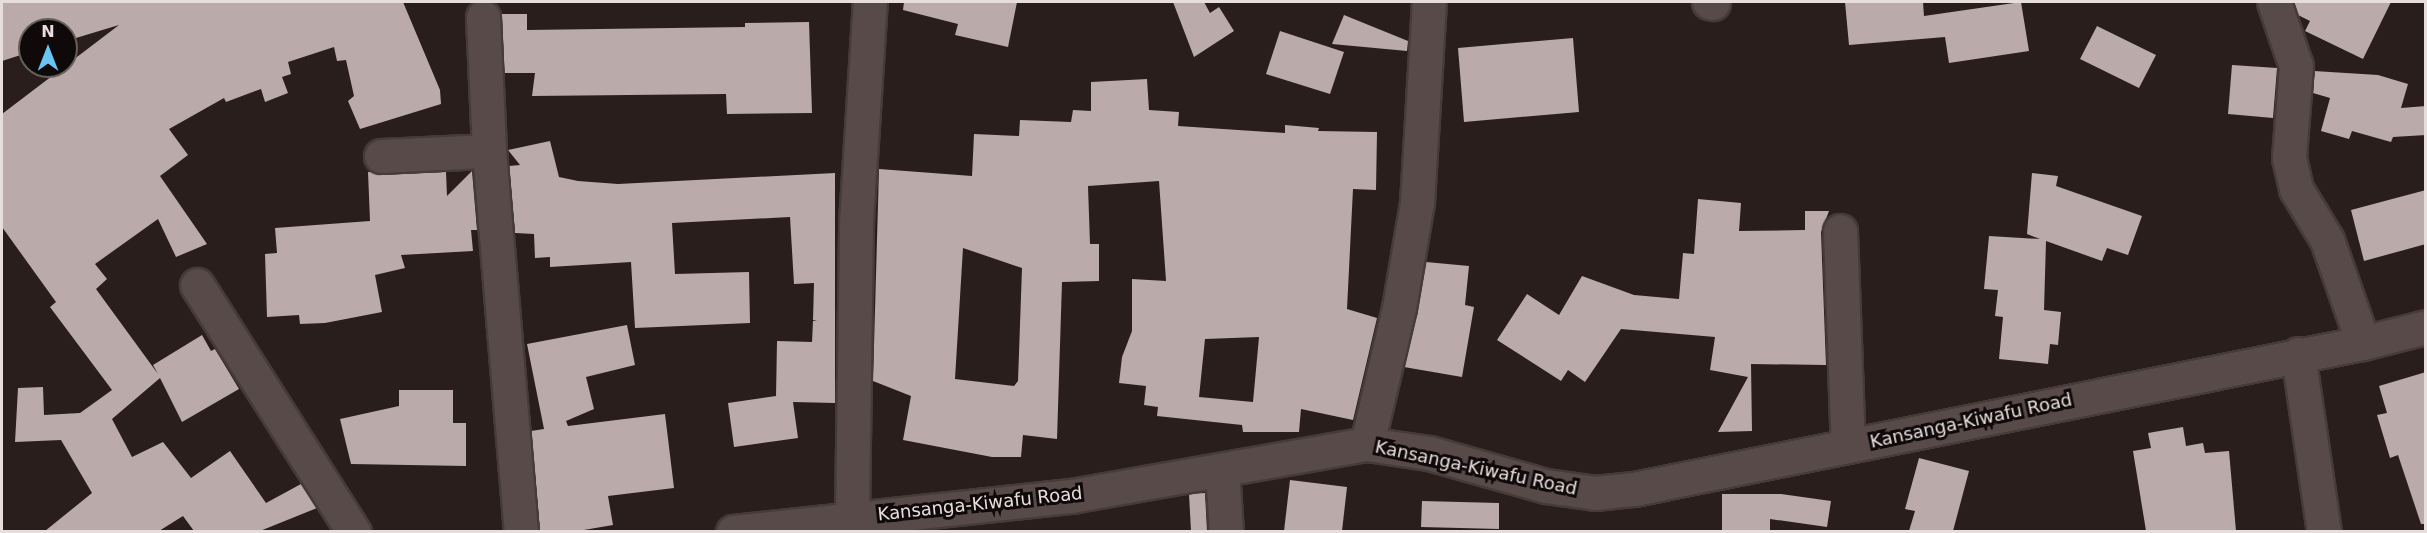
<!DOCTYPE html>
<style>
body{margin:0}
#map{position:relative;width:2427px;height:533px;overflow:hidden;background:#2a1e1d;font-family:"DejaVu Sans",sans-serif}
div>[style]{position:absolute}
.building>*{inset:0;background:#baaaa9}
.roads{filter:drop-shadow(2px 0 #453b3a) drop-shadow(-2px 0 #453b3a) drop-shadow(0 2px #453b3a) drop-shadow(0 -2px #453b3a)}
.street>*{height:33px;margin:-16.5px;padding:0 16.5px;transform-origin:16.5px;border-radius:16.5px;background:#584a49}
span{translate:-50% -50%;white-space:nowrap;text-align:center;line-height:1.15;-webkit-text-stroke:6px #0f0909;paint-order:stroke}
.street-label{font-size:18px;color:#e6dddc}
.frame{position:absolute;inset:0;border:3px solid #e6dddc;pointer-events:none}
.north{position:absolute;left:18px;top:18px;width:60px;height:60px;box-sizing:border-box;background:#0f0909;border:2px solid #655e5d;border-radius:50%;rotate:0deg;font-size:16px;font-weight:700;line-height:24px;text-align:center;color:#e6dddc}
.north::after{content:'';display:block;margin:auto;width:21px;height:27px;background:#69c4f1;clip-path:polygon(50% 0,100% 100%,50% 72%,0 100%)}
</style>
<div id="map">
<div class="building">
<div style="clip-path:polygon(2px 2px,403px 2px,440px 90px,441px 104px,360px 129px,348px 101px,354px 96px,346px 60px,337px 61px,334px 47px,288px 62px,291px 74px,282px 77px,288px 93px,265px 102px,261px 89px,226px 102px,224px 98px,169px 129px,188px 155px,160px 176px,207px 244px,176px 257px,158px 219px,95px 264px,107px 279px,96px 289px,158px 374px,153px 365px,202px 335px,211px 351px,215px 349px,239px 389px,182px 422px,160px 378px,112px 419px,132px 457px,163px 442px,191px 478px,230px 451px,266px 503px,301px 484px,317px 508px,260px 531px,194px 531px,183px 516px,159px 531px,45px 531px,92px 493px,61px 440px,15px 442px,18px 388px,43px 387px,44px 415px,80px 413px,112px 390px,50px 307px,56px 302px,2px 227px,2px 114px,119px 25px,66px 41px,66px 30px,30px 30px,30px 52px,2px 61px)"></div>
<div style="clip-path:polygon(904px 2px,1017px 2px,1008px 47px,955px 35px,958px 24px,903px 10px)"></div>
<div style="clip-path:polygon(1173px 2px,1204px 2px,1210px 13px,1219px 7px,1234px 31px,1194px 57px)"></div>
<div style="clip-path:polygon(1845px 2px,1923px 2px,1924px 16px,2021px 2px,2029px 51px,1949px 63px,1945px 37px,1849px 45px)"></div>
<div style="clip-path:polygon(2294px 2px,2391px 2px,2363px 59px,2305px 31px,2310px 21px,2298px 15px)"></div>
<div style="clip-path:polygon(501px 14px,527px 14px,527px 30px,745px 27px,745px 23px,809px 22px,812px 113px,727px 114px,726px 94px,532px 96px,535px 73px,504px 73px)"></div>
<div style="clip-path:polygon(1344px 15px,1408px 41px,1407px 51px,1332px 44px)"></div>
<div style="clip-path:polygon(2097px 26px,2156px 55px,2139px 88px,2080px 59px)"></div>
<div style="clip-path:polygon(1280px 31px,1344px 52px,1330px 94px,1266px 74px)"></div>
<div style="clip-path:polygon(1573px 38px,1579px 112px,1464px 122px,1458px 48px)"></div>
<div style="clip-path:polygon(2232px 65px,2277px 68px,2273px 118px,2228px 114px)"></div>
<div style="clip-path:polygon(2314px 71px,2378px 75px,2408px 84px,2401px 108px,2426px 106px,2426px 135px,2393px 137px,2391px 142px,2352px 131px,2349px 139px,2321px 131px,2330px 98px,2313px 93px)"></div>
<div style="clip-path:polygon(evenodd,1147px 79px,1149px 110px,1179px 112px,1178px 126px,1285px 133px,1285px 125px,1319px 128px,1318px 131px,1377px 132px,1376px 190px,1353px 189px,1347px 309px,1377px 318px,1353px 420px,1301px 409px,1299px 432px,1243px 432px,1242px 425px,1157px 416px,1158px 407px,1144px 405px,1146px 386px,1119px 383px,1122px 357px,1132px 331px,1132px 279px,1166px 281px,1159px 181px,1088px 186px,1090px 244px,1099px 244px,1099px 281px,1062px 282px,1057px 439px,1023px 435px,1021px 457px,992px 457px,903px 440px,911px 396px,873px 381px,879px 169px,972px 176px,974px 134px,1019px 136px,1020px 120px,1071px 122px,1073px 110px,1091px 111px,1091px 82px,1147px 79px,963px 248px,1022px 268px,1018px 381px,1014px 386px,955px 379px,963px 248px,1147px 79px,1259px 337px,1253px 402px,1199px 397px,1205px 339px,1259px 337px)"></div>
<div style="clip-path:polygon(550px 141px,559px 177px,578px 181px,618px 184px,835px 173px,835px 403px,793px 402px,798px 438px,734px 447px,728px 403px,776px 396px,777px 341px,812px 342px,813px 321px,817px 320px,813px 320px,814px 283px,794px 284px,790px 217px,672px 223px,675px 274px,749px 272px,750px 323px,635px 328px,631px 262px,550px 267px,550px 257px,535px 258px,534px 234px,515px 233px,509px 166px,520px 165px,508px 150px)"></div>
<div style="clip-path:polygon(472px 171px,477px 230px,471px 230px,473px 251px,401px 255px,405px 268px,375px 275px,382px 312px,325px 323px,300px 324px,299px 315px,267px 317px,265px 254px,277px 253px,275px 228px,370px 221px,368px 172px,446px 172px,447px 196px)"></div>
<div style="clip-path:polygon(2032px 173px,2058px 176px,2056px 186px,2142px 216px,2128px 255px,2107px 248px,2102px 261px,2046px 241px,2044px 310px,2061px 312px,2058px 345px,2050px 344px,2048px 364px,1999px 359px,2003px 317px,1995px 316px,1998px 290px,1984px 289px,1989px 236px,2040px 239px,2027px 234px)"></div>
<div style="clip-path:polygon(2426px 190px,2426px 244px,2364px 261px,2351px 210px)"></div>
<div style="clip-path:polygon(1698px 199px,1741px 203px,1739px 231px,1805px 230px,1805px 211px,1829px 211px,1821px 232px,1826px 365px,1751px 364px,1752px 431px,1718px 432px,1748px 377px,1710px 370px,1715px 337px,1621px 329px,1585px 382px,1568px 370px,1561px 381px,1497px 340px,1527px 294px,1559px 315px,1582px 276px,1634px 295px,1679px 299px,1683px 253px,1694px 254px)"></div>
<div style="clip-path:polygon(1426px 262px,1469px 266px,1465px 305px,1474px 307px,1462px 377px,1404px 367px)"></div>
<div style="clip-path:polygon(627px 325px,635px 365px,586px 377px,594px 409px,566px 421px,568px 426px,665px 414px,674px 488px,608px 496px,613px 525px,578px 531px,540px 531px,531px 431px,544px 429px,527px 344px)"></div>
<div style="clip-path:polygon(2426px 372px,2426px 524px,2421px 524px,2398px 455px,2390px 458px,2377px 415px,2387px 413px,2379px 386px)"></div>
<div style="clip-path:polygon(399px 390px,453px 390px,453px 423px,466px 423px,466px 466px,351px 464px,340px 419px,399px 406px)"></div>
<div style="clip-path:polygon(2183px 427px,2186px 446px,2203px 443px,2205px 453px,2229px 451px,2236px 531px,2146px 531px,2133px 451px,2151px 448px,2148px 433px)"></div>
<div style="clip-path:polygon(1919px 458px,1969px 471px,1953px 531px,1909px 531px,1915px 511px,1905px 509px)"></div>
<div style="clip-path:polygon(1290px 480px,1347px 487px,1342px 531px,1284px 531px)"></div>
<div style="clip-path:polygon(1205px 493px,1207px 531px,1191px 531px,1189px 494px)"></div>
<div style="clip-path:polygon(1722px 494px,1781px 494px,1831px 501px,1827px 527px,1770px 519px,1770px 531px,1722px 530px)"></div>
<div style="clip-path:polygon(1422px 501px,1499px 503px,1499px 529px,1421px 527px)"></div>
</div>
<div class="roads">
<div class="street">
<div style="left:1709px;top:2px;width:4px;rotate:14deg"></div>
<div style="left:2274px;top:2px;width:68px;rotate:71deg"></div>
<div style="left:2296px;top:66px;width:92px;rotate:94.4deg"></div>
<div style="left:2289px;top:158px;width:32px;rotate:77deg"></div>
<div style="left:2296px;top:189px;width:60px;rotate:58.7deg"></div>
<div style="left:2327px;top:240px;width:109px;rotate:70.7deg"></div>
<div style="left:483px;top:17px;width:134px;rotate:87.4deg"></div>
<div style="left:381px;top:156px;width:108px;rotate:-2.7deg"></div>
<div style="left:489px;top:151px;width:382px;rotate:85.2deg"></div>
<div style="left:1840px;top:231px;width:215px;rotate:87.9deg"></div>
<div style="left:197px;top:285px;width:293px;rotate:57.6deg"></div>
<div style="left:2298px;top:354px;width:180px;rotate:81.7deg"></div>
<div style="left:1367px;top:444px;width:140px;rotate:-76.8deg"></div>
<div style="left:1399px;top:308px;width:107px;rotate:-80.3deg"></div>
<div style="left:1417px;top:203px;width:201px;rotate:-86.6deg"></div>
<div style="left:1222px;top:470px;width:62px;rotate:86.3deg"></div>
<div style="left:852px;top:516px;width:294px;rotate:-89.2deg"></div>
<div style="left:856px;top:222px;width:220px;rotate:-86.4deg"></div>
<div style="left:733px;top:532px;width:340px;rotate:-6.1deg"></div>
<div style="left:1071px;top:496px;width:301px;rotate:-10deg"></div>
<div style="left:1367px;top:444px;width:63px;rotate:8.3deg"></div>
<div style="left:1429px;top:453px;width:122px;rotate:15.8deg"></div>
<div style="left:1546px;top:486px;width:49px;rotate:8.1deg"></div>
<div style="left:1595px;top:493px;width:39px;rotate:-6deg"></div>
<div style="left:1634px;top:489px;width:743px;rotate:-11.33deg"></div>
<div style="left:2363px;top:343px;width:65px;rotate:-14.3deg"></div>
</div>
</div>
<div class="street-label">
<span style="left:1971px;top:421px;rotate:-12deg">Kansanga-Kiwafu Road</span>
<span style="left:1476px;top:468px;rotate:12deg">Kansanga-Kiwafu Road</span>
<span style="left:980px;top:504px;rotate:-6deg">Kansanga-Kiwafu Road</span>
</div>
<div class="frame"></div>
<div class="north">N</div>
</div>
